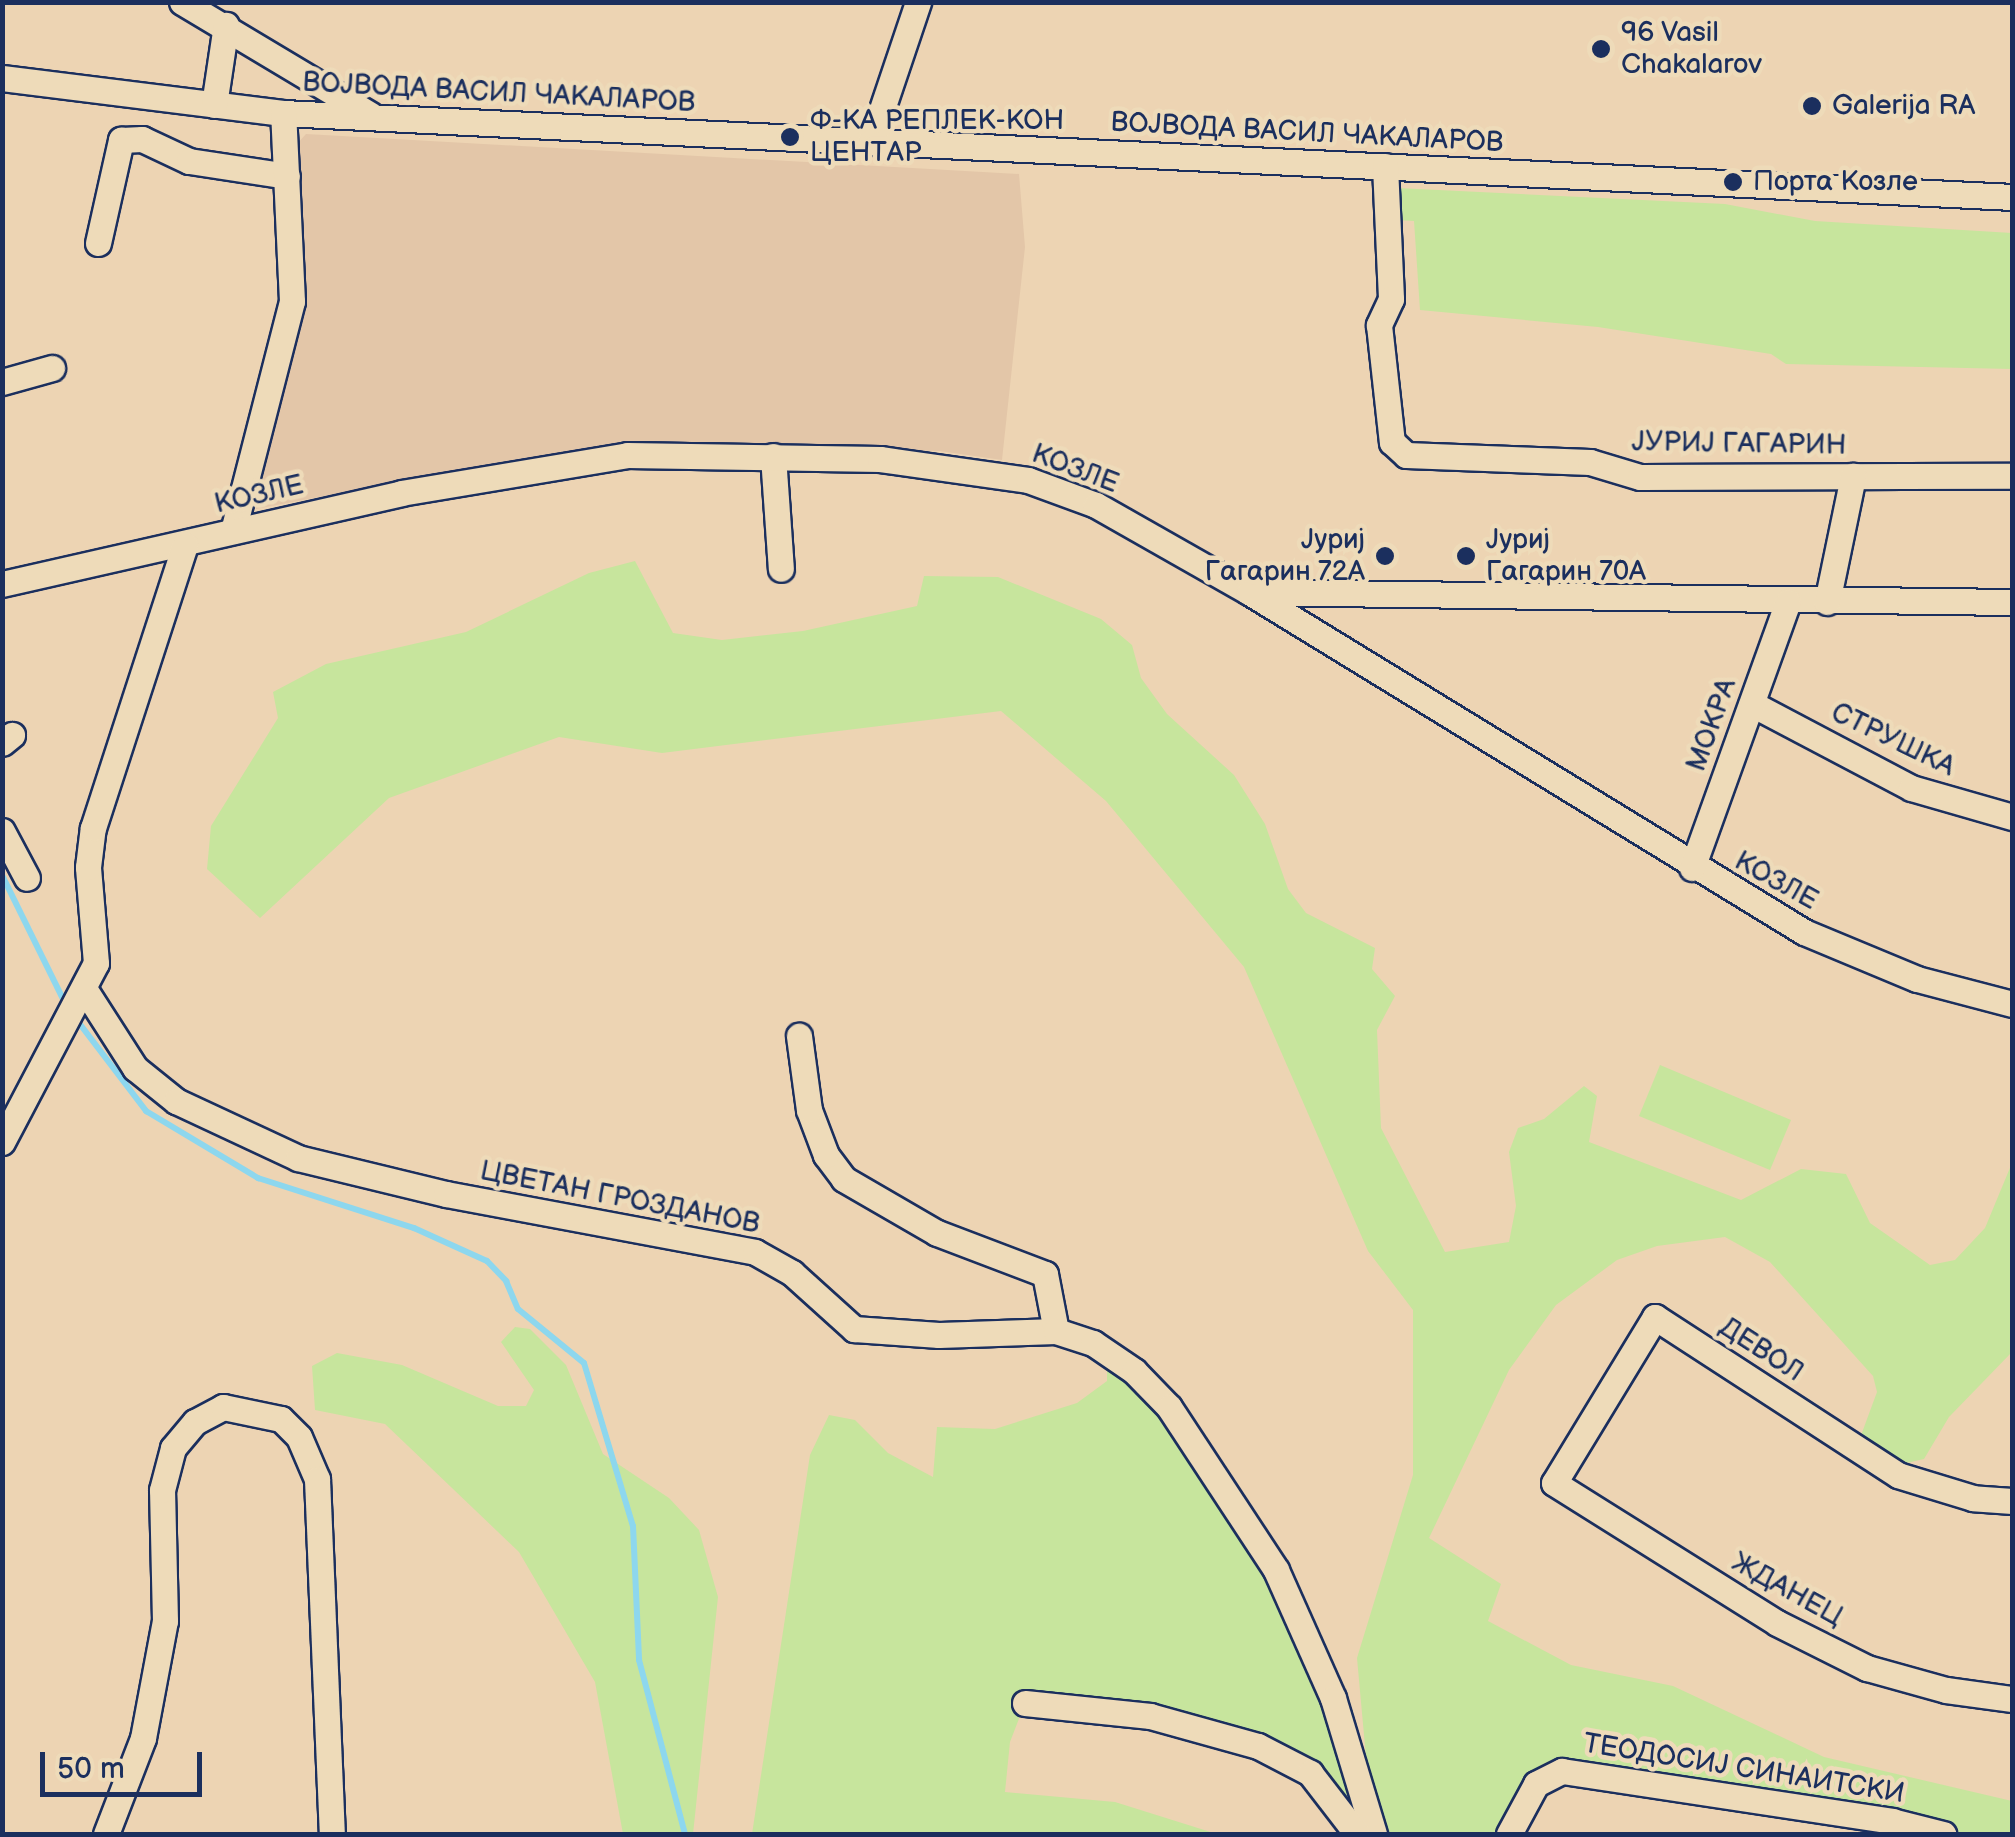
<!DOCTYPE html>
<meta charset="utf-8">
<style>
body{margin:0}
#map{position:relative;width:2015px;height:1837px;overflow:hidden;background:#edd4b3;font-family:"Balsamiq Sans",sans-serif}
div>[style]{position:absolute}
.built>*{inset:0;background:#e3c6a8}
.green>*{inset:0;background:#c7e59d}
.stream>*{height:6px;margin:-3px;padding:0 3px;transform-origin:3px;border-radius:3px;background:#8dd7ee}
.roads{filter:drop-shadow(2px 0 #1b2f5e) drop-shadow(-2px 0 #1b2f5e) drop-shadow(0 2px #1b2f5e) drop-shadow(0 -2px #1b2f5e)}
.minor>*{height:25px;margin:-12.5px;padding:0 12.5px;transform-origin:12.5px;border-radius:12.5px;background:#eedbb9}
.dots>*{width:28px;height:28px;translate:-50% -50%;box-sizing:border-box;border:5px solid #eedbb9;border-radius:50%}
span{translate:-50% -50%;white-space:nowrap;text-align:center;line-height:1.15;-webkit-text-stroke:9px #eedbb9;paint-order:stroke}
.poi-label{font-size:28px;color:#1b2f5e}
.left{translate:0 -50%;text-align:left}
.right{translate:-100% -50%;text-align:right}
.street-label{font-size:28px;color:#1b2f5e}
.frame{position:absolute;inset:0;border:5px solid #1b2f5e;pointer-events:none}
.scale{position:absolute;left:40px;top:1752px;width:162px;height:45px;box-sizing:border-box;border:5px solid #1b2f5e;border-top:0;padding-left:12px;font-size:30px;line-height:35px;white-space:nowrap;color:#1b2f5e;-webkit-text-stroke:8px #eedbb9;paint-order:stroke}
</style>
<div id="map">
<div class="built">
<div style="clip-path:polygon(306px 134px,1019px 174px,1025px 247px,1002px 460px,939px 451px,634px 445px,523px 458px,256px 509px,256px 481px,301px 305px,297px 144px)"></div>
</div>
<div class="green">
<div style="clip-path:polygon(1397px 188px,1725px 204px,1815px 221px,2012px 233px,2012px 369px,1786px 364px,1771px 354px,1598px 327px,1420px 310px,1414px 221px,1396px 220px)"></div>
<div style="clip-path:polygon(635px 561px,673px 633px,722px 640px,803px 631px,917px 606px,924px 576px,998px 577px,1101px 619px,1132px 645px,1141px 678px,1167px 714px,1234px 775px,1265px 824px,1288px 889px,1306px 913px,1375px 948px,1372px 969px,1395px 996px,1377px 1030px,1381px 1128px,1445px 1252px,1509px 1242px,1516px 1206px,1509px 1152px,1518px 1128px,1544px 1119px,1584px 1086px,1597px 1096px,1589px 1142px,1741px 1200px,1801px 1169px,1846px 1174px,1870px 1223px,1930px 1265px,1955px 1260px,1985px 1228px,2012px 1163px,2012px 1352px,1949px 1417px,1924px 1459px,1902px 1464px,1860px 1438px,1877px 1392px,1873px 1376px,1770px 1262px,1725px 1237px,1657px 1246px,1617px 1260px,1556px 1305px,1509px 1370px,1429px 1538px,1501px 1584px,1488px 1621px,1571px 1665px,1673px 1686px,1824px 1757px,2012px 1801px,2012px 1834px,1899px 1834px,1562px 1771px,1500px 1834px,1357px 1834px,1343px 1810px,1259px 1746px,1025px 1703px,1010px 1742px,1005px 1792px,1115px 1802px,1217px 1834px,752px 1834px,810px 1455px,829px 1415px,855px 1420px,888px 1453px,933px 1477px,937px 1427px,995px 1429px,1077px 1403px,1107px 1381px,1107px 1352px,1134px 1371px,1244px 1521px,1367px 1768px,1357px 1658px,1413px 1475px,1413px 1310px,1368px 1251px,1244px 967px,1106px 801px,1001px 711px,662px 753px,559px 737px,389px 798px,260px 918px,207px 869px,211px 826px,278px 718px,273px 692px,326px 664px,466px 632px,589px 573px)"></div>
<div style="clip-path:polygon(1660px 1065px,1791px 1120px,1770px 1170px,1639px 1116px)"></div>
<div style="clip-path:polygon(515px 1327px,530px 1329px,566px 1365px,603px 1454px,669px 1498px,699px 1530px,718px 1597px,693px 1834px,623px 1834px,595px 1682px,519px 1552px,385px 1424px,315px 1410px,312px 1366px,337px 1353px,402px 1365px,498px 1406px,526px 1406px,534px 1390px,501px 1342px)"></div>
</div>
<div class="stream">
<div style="left:2px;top:875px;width:145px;rotate:63.8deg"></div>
<div style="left:76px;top:1019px;width:116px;rotate:52.7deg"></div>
<div style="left:146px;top:1111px;width:131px;rotate:30.9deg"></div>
<div style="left:258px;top:1178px;width:164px;rotate:17.8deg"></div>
<div style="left:414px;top:1228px;width:80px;rotate:24.3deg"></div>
<div style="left:487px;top:1261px;width:28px;rotate:46deg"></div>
<div style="left:506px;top:1281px;width:30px;rotate:67deg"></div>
<div style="left:518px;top:1309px;width:85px;rotate:39.3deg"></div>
<div style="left:584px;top:1363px;width:170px;rotate:73.3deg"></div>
<div style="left:633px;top:1526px;width:134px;rotate:87.4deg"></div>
<div style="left:639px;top:1660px;width:180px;rotate:75.2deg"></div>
</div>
<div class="roads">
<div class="minor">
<div style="left:182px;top:2px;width:220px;rotate:30.9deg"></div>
<div style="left:2px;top:78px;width:283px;rotate:7.1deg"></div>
<div style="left:283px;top:113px;width:1731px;rotate:2.78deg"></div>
<div style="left:214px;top:105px;width:81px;rotate:-81.5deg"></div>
<div style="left:871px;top:142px;width:148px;rotate:-71.4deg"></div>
<div style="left:1385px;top:166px;width:133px;rotate:87.4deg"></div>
<div style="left:1391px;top:299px;width:29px;rotate:115deg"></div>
<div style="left:1379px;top:325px;width:118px;rotate:83.7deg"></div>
<div style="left:1392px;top:442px;width:19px;rotate:43deg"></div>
<div style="left:1406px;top:455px;width:184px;rotate:2.2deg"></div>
<div style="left:1590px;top:462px;width:52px;rotate:16.7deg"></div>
<div style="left:1640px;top:477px;width:372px;rotate:-0.2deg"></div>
<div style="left:98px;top:243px;width:106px;rotate:-77.4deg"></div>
<div style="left:121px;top:140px;width:21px;rotate:-3deg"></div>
<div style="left:142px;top:139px;width:52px;rotate:25.1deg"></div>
<div style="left:189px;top:161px;width:99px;rotate:8.7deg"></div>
<div style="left:2px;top:382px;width:52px;rotate:-15.6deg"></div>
<div style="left:773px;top:456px;width:113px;rotate:86deg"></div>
<div style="left:233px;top:531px;width:237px;rotate:-75.6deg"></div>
<div style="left:292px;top:301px;width:188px;rotate:-92.7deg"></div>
<div style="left:2px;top:584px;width:409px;rotate:-12.8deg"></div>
<div style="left:401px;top:493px;width:229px;rotate:-9.5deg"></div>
<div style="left:627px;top:455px;width:253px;rotate:0.9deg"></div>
<div style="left:880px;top:459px;width:149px;rotate:8.1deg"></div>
<div style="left:1028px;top:480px;width:72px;rotate:20.2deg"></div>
<div style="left:1096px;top:505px;width:176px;rotate:29.6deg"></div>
<div style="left:1249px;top:592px;width:651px;rotate:31.49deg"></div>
<div style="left:1804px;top:932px;width:122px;rotate:22.6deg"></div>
<div style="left:1917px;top:979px;width:98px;rotate:14.7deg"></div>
<div style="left:1249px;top:592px;width:763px;rotate:0.75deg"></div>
<div style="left:1827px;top:602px;width:129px;rotate:-78.3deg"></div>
<div style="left:1752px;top:704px;width:180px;rotate:27.8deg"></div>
<div style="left:1911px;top:788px;width:105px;rotate:16deg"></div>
<div style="left:2px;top:743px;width:13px;rotate:-39deg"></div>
<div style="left:2px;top:831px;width:53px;rotate:62deg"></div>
<div style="left:1692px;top:868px;width:283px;rotate:-70.2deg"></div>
<div style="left:85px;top:990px;width:93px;rotate:57.3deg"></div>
<div style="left:135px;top:1068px;width:53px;rotate:38.8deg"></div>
<div style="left:176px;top:1101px;width:135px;rotate:25deg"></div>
<div style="left:298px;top:1158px;width:152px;rotate:13.7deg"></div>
<div style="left:446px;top:1194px;width:314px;rotate:10.6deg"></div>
<div style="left:755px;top:1252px;width:43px;rotate:29.6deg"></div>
<div style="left:792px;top:1273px;width:84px;rotate:42.1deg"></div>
<div style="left:854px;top:1329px;width:85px;rotate:4deg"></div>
<div style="left:939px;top:1335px;width:117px;rotate:-2deg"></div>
<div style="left:1056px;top:1331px;width:58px;rotate:-100.9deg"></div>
<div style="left:1045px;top:1274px;width:116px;rotate:-159.2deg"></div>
<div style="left:937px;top:1233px;width:108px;rotate:-149.9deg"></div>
<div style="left:844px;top:1179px;width:30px;rotate:-127deg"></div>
<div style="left:826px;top:1155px;width:48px;rotate:-110.7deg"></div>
<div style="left:809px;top:1110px;width:75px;rotate:-97.7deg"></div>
<div style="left:2px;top:1142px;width:202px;rotate:-62.3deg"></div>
<div style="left:96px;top:963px;width:96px;rotate:-94.8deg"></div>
<div style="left:88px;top:867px;width:39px;rotate:-83deg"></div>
<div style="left:93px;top:828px;width:298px;rotate:-72deg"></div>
<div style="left:1056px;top:1331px;width:39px;rotate:18deg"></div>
<div style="left:1093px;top:1343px;width:50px;rotate:34.3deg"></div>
<div style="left:1134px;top:1371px;width:50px;rotate:45.8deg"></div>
<div style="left:1169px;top:1407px;width:195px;rotate:56.7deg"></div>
<div style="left:1276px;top:1570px;width:140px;rotate:66deg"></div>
<div style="left:1333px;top:1698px;width:142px;rotate:73.2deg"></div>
<div style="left:2012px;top:1501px;width:39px;rotate:-176deg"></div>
<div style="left:1973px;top:1498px;width:78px;rotate:-163deg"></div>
<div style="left:1898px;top:1475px;width:290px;rotate:-147deg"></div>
<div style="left:1655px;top:1317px;width:194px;rotate:121.3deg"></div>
<div style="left:1554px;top:1483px;width:263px;rotate:32.1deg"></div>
<div style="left:1777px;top:1623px;width:101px;rotate:26.6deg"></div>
<div style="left:1867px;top:1668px;width:82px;rotate:15.6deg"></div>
<div style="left:1946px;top:1690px;width:67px;rotate:7.8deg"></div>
<div style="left:1025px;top:1703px;width:126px;rotate:5.9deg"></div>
<div style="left:1150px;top:1716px;width:112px;rotate:15.5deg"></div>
<div style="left:1258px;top:1746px;width:59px;rotate:27.4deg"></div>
<div style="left:1310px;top:1773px;width:77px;rotate:52.4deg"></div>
<div style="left:106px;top:1834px;width:103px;rotate:-68.9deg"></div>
<div style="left:143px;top:1738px;width:119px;rotate:-79.4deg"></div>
<div style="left:165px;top:1621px;width:131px;rotate:-91.3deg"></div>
<div style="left:162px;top:1490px;width:43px;rotate:-75.3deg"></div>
<div style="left:173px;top:1448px;width:34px;rotate:-50deg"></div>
<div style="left:195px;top:1422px;width:32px;rotate:-28deg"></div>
<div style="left:223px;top:1407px;width:59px;rotate:11.7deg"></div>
<div style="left:281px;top:1419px;width:25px;rotate:45deg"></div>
<div style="left:299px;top:1437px;width:46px;rotate:66.8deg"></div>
<div style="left:317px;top:1479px;width:355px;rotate:87.6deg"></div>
<div style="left:1509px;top:1834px;width:57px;rotate:-61.6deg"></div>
<div style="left:1536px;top:1784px;width:29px;rotate:-27deg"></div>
<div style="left:1562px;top:1771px;width:334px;rotate:8.6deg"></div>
<div style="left:1892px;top:1821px;width:53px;rotate:14.3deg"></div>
</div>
</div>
<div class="dots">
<div style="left:1601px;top:49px;background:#1b2f5e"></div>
<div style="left:1812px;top:106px;background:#1b2f5e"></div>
<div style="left:790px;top:137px;background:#1b2f5e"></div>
<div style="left:1733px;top:182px;background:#1b2f5e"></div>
<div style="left:1385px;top:556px;background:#1b2f5e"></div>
<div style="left:1466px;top:556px;background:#1b2f5e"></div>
</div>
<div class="poi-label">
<span class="left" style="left:1621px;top:49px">96 Vasil<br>Chakalarov</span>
<span class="left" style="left:1832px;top:106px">Galerija RA</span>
<span class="left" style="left:810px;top:137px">Ф-КА РЕПЛЕК-КОН<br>ЦЕНТАР</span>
<span class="left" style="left:1753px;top:182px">Порта Козле</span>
<span class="right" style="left:1365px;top:556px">Јуриј<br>Гагарин 72А</span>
<span class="left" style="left:1486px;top:556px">Јуриј<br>Гагарин 70А</span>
</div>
<div class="street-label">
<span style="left:499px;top:93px;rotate:3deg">ВОЈВОДА ВАСИЛ ЧАКАЛАРОВ</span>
<span style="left:1307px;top:133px;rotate:3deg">ВОЈВОДА ВАСИЛ ЧАКАЛАРОВ</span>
<span style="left:1739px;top:444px;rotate:1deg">ЈУРИЈ ГАГАРИН</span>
<span style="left:1075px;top:469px;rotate:21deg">КОЗЛЕ</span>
<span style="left:259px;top:495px;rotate:-13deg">КОЗЛЕ</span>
<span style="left:1712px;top:725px;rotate:-70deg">МОКРА</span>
<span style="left:1893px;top:740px;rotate:26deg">СТРУШКА</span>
<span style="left:1776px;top:881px;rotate:29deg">КОЗЛЕ</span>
<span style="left:620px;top:1198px;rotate:11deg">ЦВЕТАН ГРОЗДАНОВ</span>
<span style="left:1761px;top:1350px;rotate:33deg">ДЕВОЛ</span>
<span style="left:1787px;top:1590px;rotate:29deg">ЖДАНЕЦ</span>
<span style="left:1744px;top:1769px;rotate:9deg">ТЕОДОСИЈ СИНАИТСКИ</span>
</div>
<div class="frame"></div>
<div class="scale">50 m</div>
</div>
